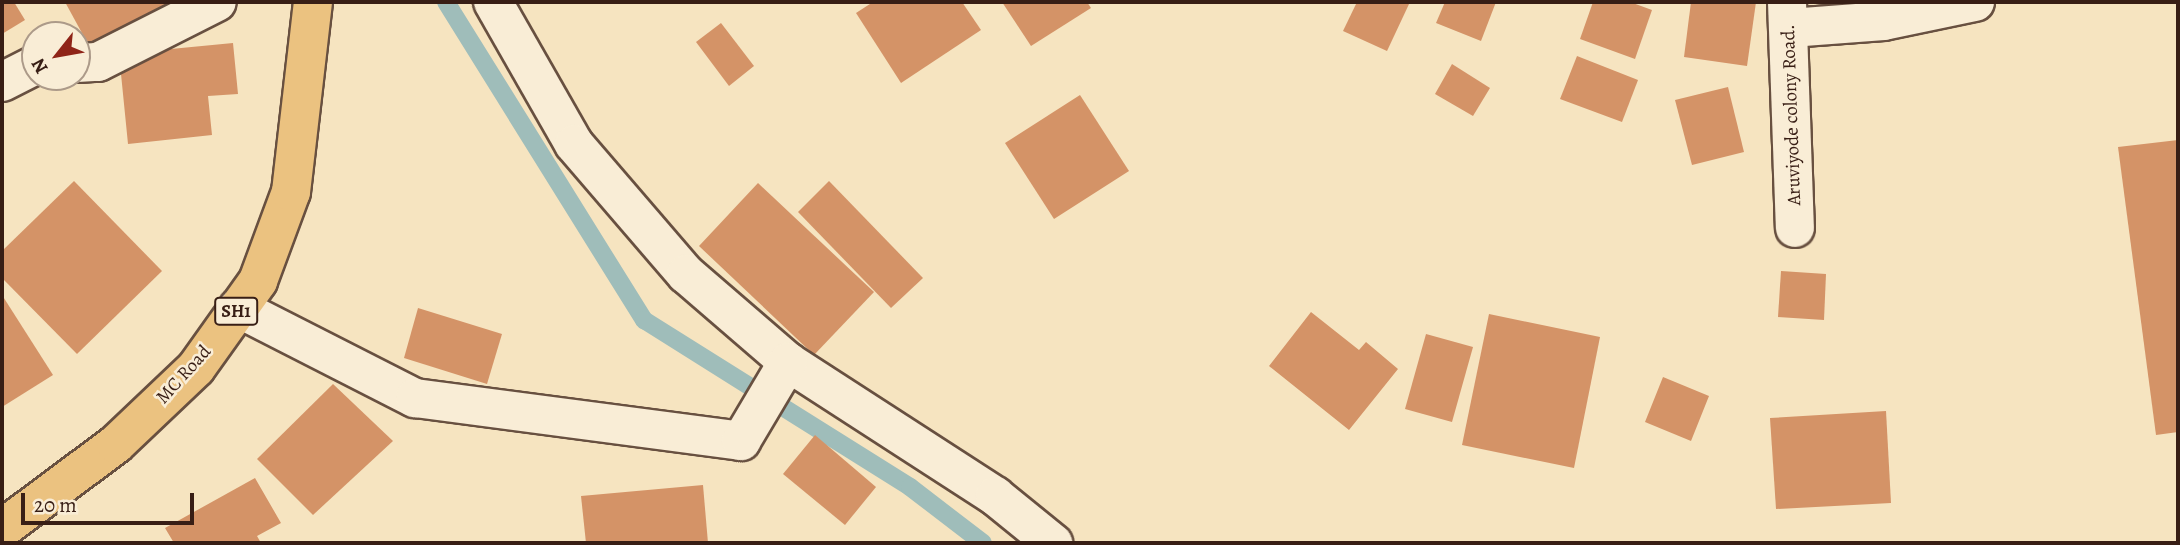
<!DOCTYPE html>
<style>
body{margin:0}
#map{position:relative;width:2180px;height:545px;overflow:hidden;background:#f6e4c0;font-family:Alegreya,serif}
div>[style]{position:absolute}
.stream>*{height:18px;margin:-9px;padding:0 9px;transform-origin:9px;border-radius:9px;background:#9fbdba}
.building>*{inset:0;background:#d49367}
.roads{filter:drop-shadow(2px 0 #685040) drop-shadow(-2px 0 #685040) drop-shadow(0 2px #685040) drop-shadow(0 -2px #685040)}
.street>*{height:38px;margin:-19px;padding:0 19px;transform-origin:19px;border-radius:19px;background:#f9edd6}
.primary>*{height:38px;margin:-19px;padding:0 19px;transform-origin:19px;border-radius:19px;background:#ebc280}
span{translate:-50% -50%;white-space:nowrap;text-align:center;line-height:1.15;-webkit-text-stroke:5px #f9edd6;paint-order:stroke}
.shield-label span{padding:2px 5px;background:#f9edd6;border:2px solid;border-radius:5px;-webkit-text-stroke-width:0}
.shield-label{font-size:18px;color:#381e15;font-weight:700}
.street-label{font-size:19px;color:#381e15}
.frame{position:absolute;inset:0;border:4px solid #381e15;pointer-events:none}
.north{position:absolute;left:21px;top:21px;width:70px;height:70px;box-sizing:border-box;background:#f9edd6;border:2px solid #ac9a89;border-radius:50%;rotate:239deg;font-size:19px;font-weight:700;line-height:28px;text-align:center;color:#381e15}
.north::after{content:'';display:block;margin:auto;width:24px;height:32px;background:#8f2418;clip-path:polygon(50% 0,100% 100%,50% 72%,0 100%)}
.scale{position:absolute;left:21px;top:493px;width:173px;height:32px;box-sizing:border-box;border:4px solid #381e15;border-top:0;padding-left:9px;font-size:21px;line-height:24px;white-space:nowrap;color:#381e15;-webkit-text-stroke:5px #f9edd6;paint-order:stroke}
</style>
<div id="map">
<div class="stream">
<div style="left:446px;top:2px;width:375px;rotate:58.1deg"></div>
<div style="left:644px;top:320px;width:314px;rotate:32.1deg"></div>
<div style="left:910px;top:487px;width:92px;rotate:37.5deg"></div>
</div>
<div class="building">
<div style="clip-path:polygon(2px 2px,14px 2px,25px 20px,2px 34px)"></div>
<div style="clip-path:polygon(65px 2px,184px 2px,94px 55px)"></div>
<div style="clip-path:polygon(873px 2px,962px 2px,981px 30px,901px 83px,856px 13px)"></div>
<div style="clip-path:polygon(1002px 2px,1087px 2px,1091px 8px,1031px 46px)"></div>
<div style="clip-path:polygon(1357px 2px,1410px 2px,1387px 51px,1343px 31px)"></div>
<div style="clip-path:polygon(1445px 2px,1496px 2px,1481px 41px,1436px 23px)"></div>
<div style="clip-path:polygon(1593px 2px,1630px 2px,1652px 10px,1635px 59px,1580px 39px)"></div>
<div style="clip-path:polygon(1691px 2px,1756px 2px,1747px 66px,1684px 57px)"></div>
<div style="clip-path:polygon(721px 23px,754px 66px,729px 86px,696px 42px)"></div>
<div style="clip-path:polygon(233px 43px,238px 94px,208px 96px,212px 135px,128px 144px,119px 54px)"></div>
<div style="clip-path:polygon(1577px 56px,1638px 80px,1622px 122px,1560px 99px)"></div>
<div style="clip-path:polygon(1452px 64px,1490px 88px,1473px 116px,1435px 94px)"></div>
<div style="clip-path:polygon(1728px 87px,1744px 152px,1692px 165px,1675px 100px)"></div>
<div style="clip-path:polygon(1080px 95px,1129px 171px,1054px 219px,1005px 143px)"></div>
<div style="clip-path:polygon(2178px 140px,2178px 432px,2156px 435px,2118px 147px)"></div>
<div style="clip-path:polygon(74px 181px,162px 271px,77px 354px,2px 278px,2px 251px)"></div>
<div style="clip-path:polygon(829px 181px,923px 278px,891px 308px,798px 212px)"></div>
<div style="clip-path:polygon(758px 183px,874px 292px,814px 355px,699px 246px)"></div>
<div style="clip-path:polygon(1781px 271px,1826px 274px,1824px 320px,1778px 317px)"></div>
<div style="clip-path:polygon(2px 295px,53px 375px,2px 407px)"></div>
<div style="clip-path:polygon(418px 308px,502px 334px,487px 384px,404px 358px)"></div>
<div style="clip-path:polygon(1311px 312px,1359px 350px,1366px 342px,1398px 369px,1349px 430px,1269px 366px)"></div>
<div style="clip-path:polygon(1489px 314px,1600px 337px,1574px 468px,1462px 445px)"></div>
<div style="clip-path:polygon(1426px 334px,1473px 347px,1452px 422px,1405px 409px)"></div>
<div style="clip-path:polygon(1663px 377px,1709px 396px,1691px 441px,1645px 422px)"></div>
<div style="clip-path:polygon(333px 384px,393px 441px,313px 515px,257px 459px)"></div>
<div style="clip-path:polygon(1886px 411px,1891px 503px,1776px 509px,1770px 418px)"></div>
<div style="clip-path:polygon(815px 435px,876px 487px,845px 525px,783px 474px)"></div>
<div style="clip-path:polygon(255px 478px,281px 523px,257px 536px,261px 543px,174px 543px,165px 528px)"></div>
<div style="clip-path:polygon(703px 485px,708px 543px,586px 543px,581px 496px)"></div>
</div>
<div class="roads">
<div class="street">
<div style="left:493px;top:2px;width:163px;rotate:60.3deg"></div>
<div style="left:574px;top:144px;width:172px;rotate:49.3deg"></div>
<div style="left:686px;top:274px;width:135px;rotate:40.8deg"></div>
<div style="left:788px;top:362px;width:247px;rotate:32.9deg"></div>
<div style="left:995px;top:496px;width:75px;rotate:39deg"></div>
<div style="left:1787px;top:2px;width:226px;rotate:88deg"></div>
<div style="left:1790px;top:28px;width:94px;rotate:-4.3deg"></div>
<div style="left:1884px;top:21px;width:93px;rotate:-11.8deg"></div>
<div style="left:77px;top:63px;width:21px;rotate:-3deg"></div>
<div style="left:98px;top:62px;width:133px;rotate:-26.8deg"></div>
<div style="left:2px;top:82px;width:37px;rotate:-27deg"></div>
<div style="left:238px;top:308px;width:199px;rotate:27deg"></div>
<div style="left:415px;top:398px;width:329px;rotate:7.5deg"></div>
<div style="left:741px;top:441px;width:92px;rotate:-59.3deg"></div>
</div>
<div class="primary">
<div style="left:2px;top:529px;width:142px;rotate:-36.7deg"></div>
<div style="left:116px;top:444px;width:110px;rotate:-43.5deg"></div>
<div style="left:196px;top:368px;width:107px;rotate:-54.5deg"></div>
<div style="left:258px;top:281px;width:95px;rotate:-69.7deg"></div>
<div style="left:291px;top:192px;width:191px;rotate:-83.4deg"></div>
</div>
</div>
<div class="shield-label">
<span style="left:236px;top:311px">SH1</span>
</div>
<div class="street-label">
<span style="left:1792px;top:115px;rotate:-92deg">Aruviyode colony Road.</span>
<span style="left:184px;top:375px;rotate:-48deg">MC Road</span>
</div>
<div class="frame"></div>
<div class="north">N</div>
<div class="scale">20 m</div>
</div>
